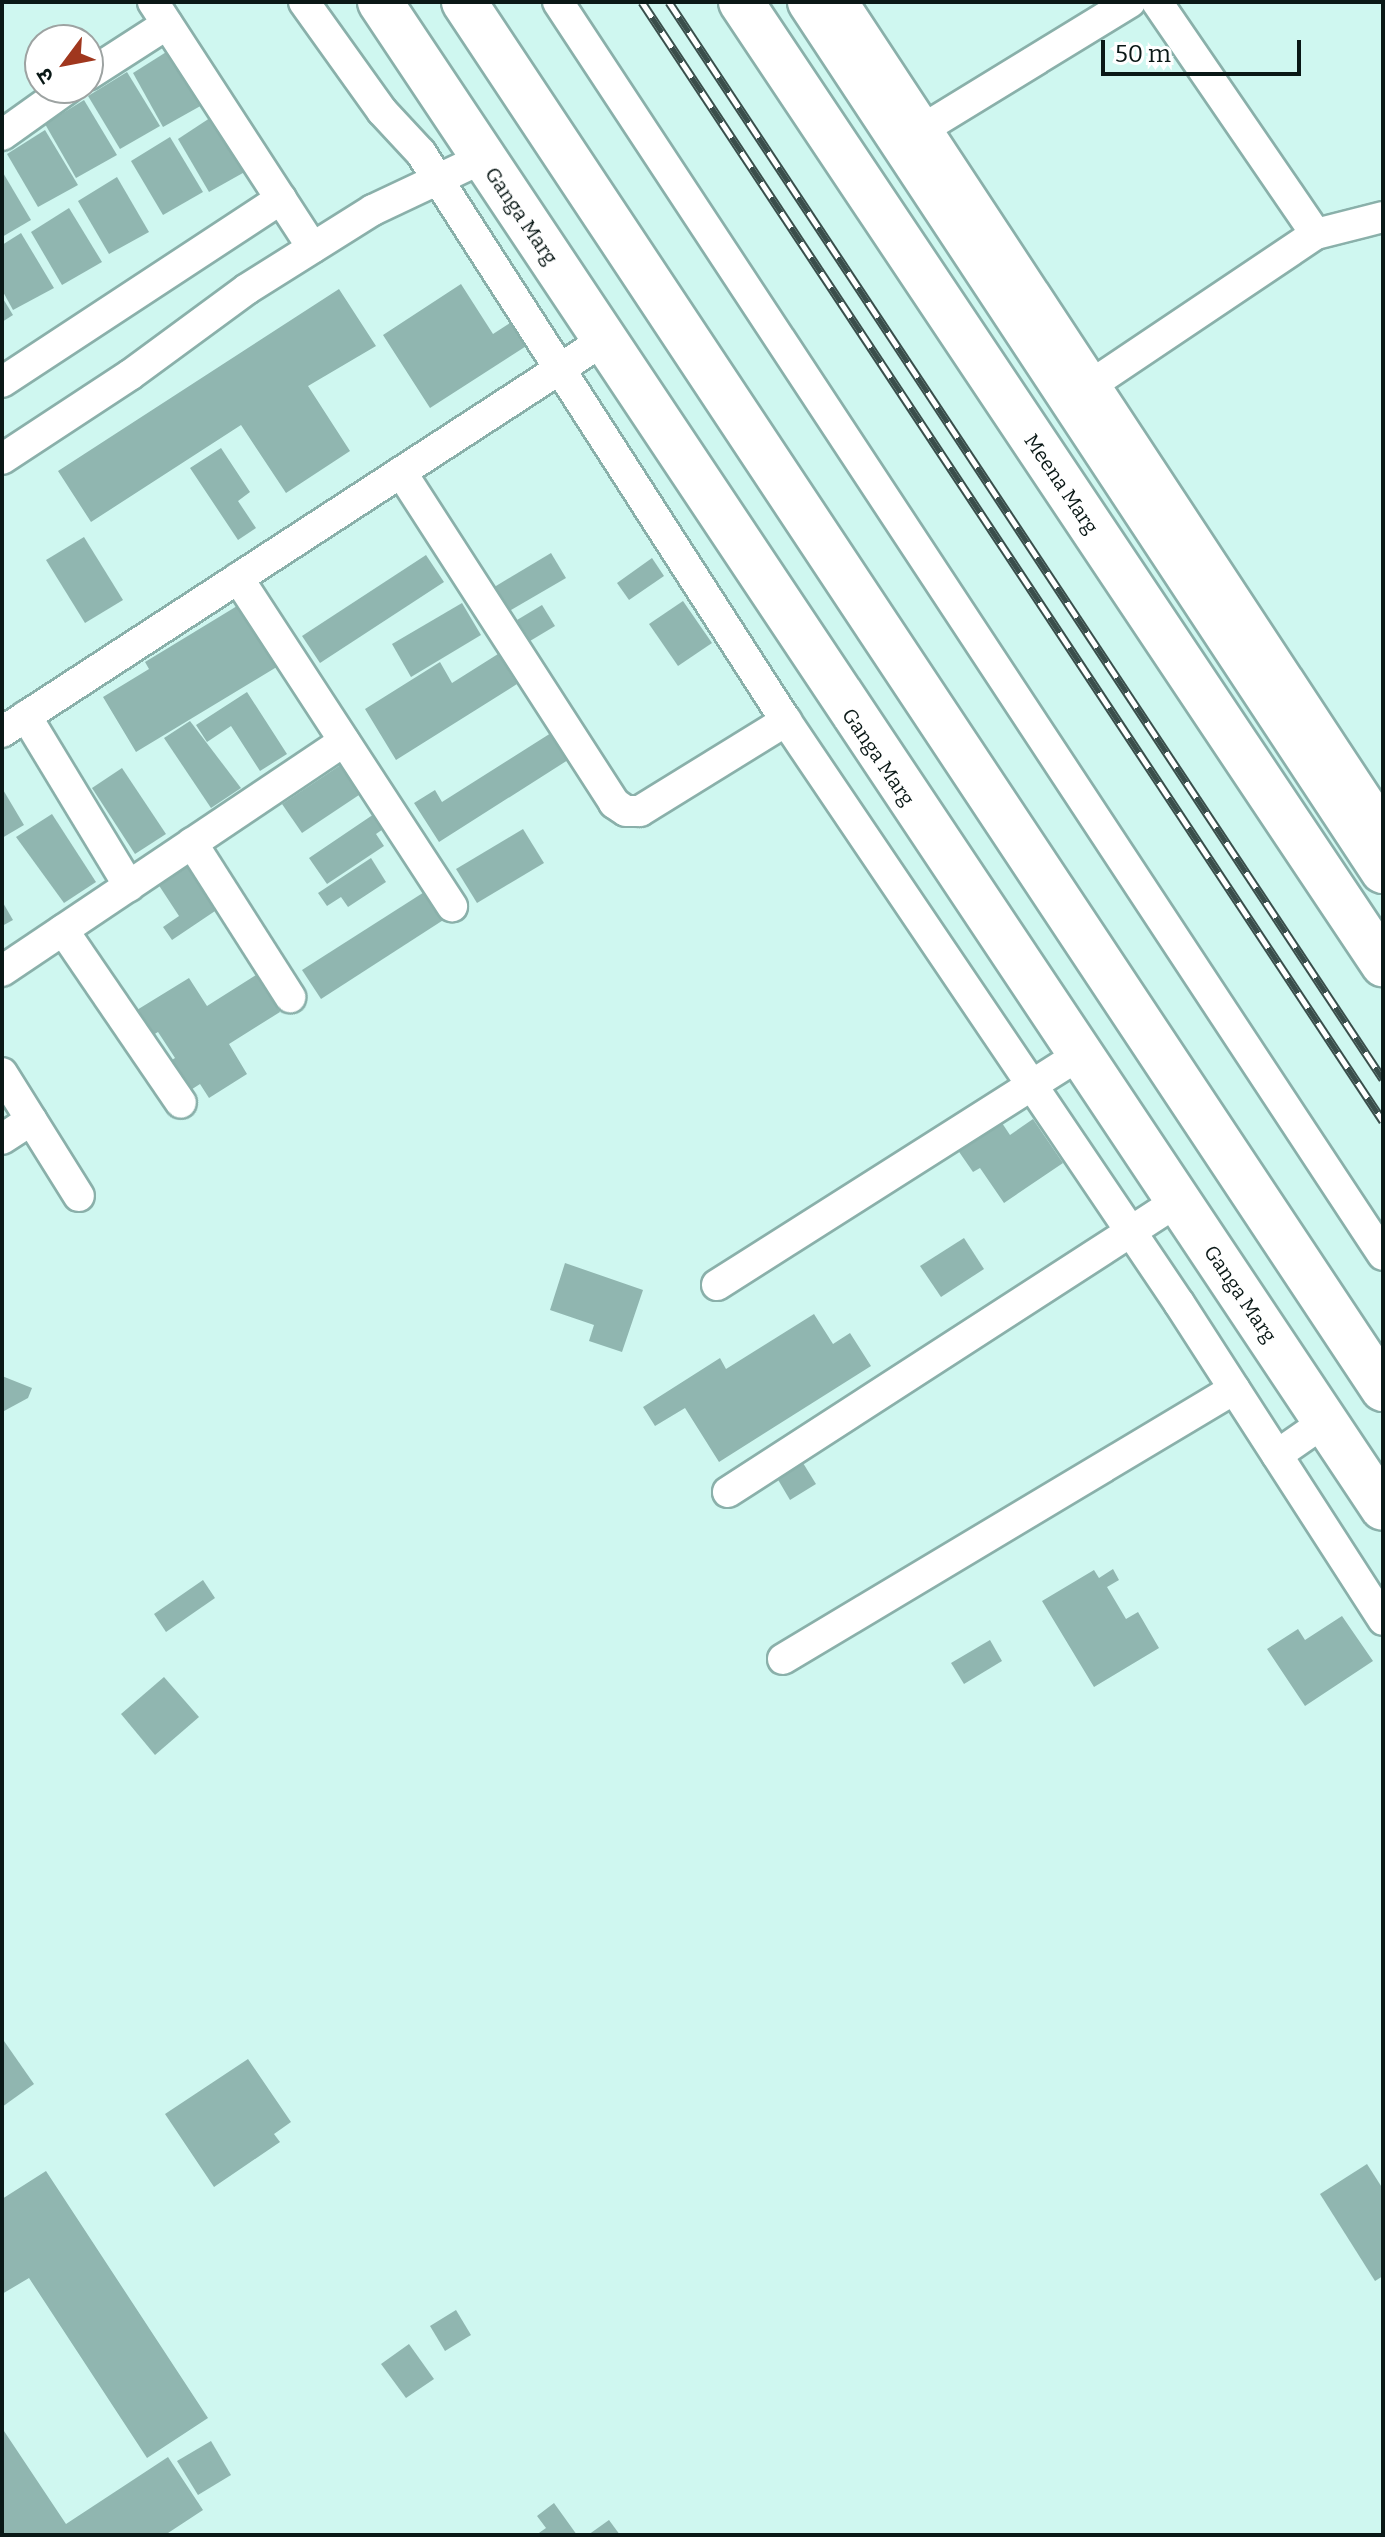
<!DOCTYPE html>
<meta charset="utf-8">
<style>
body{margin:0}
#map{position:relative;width:1385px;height:2537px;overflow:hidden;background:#cff7f0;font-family:Bitter,"Noto Sans Devanagari",serif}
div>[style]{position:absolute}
.building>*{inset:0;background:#90b6b0}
.roads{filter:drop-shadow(2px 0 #8ab0aa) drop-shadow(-2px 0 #8ab0aa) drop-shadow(0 2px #8ab0aa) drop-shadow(0 -2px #8ab0aa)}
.street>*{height:30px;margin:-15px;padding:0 15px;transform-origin:15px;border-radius:15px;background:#fff}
.secondary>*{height:44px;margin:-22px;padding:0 22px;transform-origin:22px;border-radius:22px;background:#fff}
.rail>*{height:9px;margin-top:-4.5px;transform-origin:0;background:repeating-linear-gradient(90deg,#fff 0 18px,#3a4e4b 0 36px);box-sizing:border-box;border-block:2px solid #3a4e4b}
span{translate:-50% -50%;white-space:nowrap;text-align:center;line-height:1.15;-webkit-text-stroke:7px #fff;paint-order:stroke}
.street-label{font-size:20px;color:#0a1816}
.frame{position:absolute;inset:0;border:4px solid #0a1816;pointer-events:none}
.north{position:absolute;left:24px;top:24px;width:80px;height:80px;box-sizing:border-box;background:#fff;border:2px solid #9da3a2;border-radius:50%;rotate:238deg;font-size:22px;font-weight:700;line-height:32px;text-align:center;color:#0a1816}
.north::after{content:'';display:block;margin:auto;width:28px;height:36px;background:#a0371e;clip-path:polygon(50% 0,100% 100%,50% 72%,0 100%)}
.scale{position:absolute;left:1101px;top:40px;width:200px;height:36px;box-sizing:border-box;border:4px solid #0a1816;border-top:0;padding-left:10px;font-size:24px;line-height:28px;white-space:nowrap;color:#0a1816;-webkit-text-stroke:6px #fff;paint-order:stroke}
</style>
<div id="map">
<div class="building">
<div style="clip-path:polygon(171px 49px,204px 104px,163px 127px,133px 73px)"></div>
<div style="clip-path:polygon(127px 72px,160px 126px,120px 149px,88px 96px)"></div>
<div style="clip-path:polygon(84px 100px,117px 155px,76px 178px,45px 124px)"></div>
<div style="clip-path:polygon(216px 114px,250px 169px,209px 192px,178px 139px)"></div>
<div style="clip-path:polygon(45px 130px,78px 185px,38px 207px,7px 154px)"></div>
<div style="clip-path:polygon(170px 137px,203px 192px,163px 215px,131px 161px)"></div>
<div style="clip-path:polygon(2px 171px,31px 220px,2px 237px)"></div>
<div style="clip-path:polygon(117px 177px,149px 232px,109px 254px,78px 201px)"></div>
<div style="clip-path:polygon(69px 208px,102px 262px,62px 285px,31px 232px)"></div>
<div style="clip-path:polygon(21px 233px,54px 288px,13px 310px,2px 290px,2px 245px)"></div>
<div style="clip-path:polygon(461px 284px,493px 334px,516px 319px,531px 343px,430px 408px,383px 335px)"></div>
<div style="clip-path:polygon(339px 289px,376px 346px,308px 386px,350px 451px,286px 493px,241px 425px,91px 522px,58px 471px)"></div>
<div style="clip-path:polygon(2px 297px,13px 315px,2px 322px)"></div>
<div style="clip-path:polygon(221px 448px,250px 492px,238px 501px,256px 528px,238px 540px,190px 468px)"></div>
<div style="clip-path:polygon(84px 537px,123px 600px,85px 623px,46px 560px)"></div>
<div style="clip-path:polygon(551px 553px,566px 578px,506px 613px,491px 589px)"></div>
<div style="clip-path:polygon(426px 555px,444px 582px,320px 663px,302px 636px)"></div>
<div style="clip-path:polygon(652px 558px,664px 576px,629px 600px,617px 583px)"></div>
<div style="clip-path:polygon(683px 601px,712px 643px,678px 666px,649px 624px)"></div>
<div style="clip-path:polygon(242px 603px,280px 665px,136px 752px,103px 697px,149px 669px,145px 662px)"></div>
<div style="clip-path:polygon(462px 603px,481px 635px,411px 677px,392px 644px)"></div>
<div style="clip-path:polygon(542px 605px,555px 626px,530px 641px,517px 620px)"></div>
<div style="clip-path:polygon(498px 654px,517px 684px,396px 760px,365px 709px,440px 662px,452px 683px)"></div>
<div style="clip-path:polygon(247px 692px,287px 754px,260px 771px,231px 726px,207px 742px,196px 725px)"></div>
<div style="clip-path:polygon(190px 721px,241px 788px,211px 808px,164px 738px)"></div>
<div style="clip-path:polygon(551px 733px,568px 760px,439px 842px,414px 803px,435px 790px,442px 802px)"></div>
<div style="clip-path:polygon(348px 760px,368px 789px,302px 833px,282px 804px)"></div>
<div style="clip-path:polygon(122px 768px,166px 834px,135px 854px,92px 788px)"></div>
<div style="clip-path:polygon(2px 788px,24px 825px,2px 838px)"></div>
<div style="clip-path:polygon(380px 810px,389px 825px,376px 834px,384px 846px,327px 884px,309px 858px)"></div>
<div style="clip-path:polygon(52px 814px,96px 882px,64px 903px,16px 837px)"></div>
<div style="clip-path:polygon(523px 829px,544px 863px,477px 903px,456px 869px)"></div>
<div style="clip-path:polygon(371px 858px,386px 882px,348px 907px,341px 897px,327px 906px,318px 893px)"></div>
<div style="clip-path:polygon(190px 862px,221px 907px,172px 940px,163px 927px,179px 916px,158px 884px)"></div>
<div style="clip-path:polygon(429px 889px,448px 917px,321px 999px,302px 970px)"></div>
<div style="clip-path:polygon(2px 901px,13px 920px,2px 926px)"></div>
<div style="clip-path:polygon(256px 975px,280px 1012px,229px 1044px,247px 1074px,209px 1098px,200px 1084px,186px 1093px,167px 1063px,175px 1058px,158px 1032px,148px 1038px,132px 1013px,189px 978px,207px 1006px)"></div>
<div style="clip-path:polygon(998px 1117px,1010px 1135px,1033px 1119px,1063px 1163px,1004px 1203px,980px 1168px,973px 1172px,955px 1146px)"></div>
<div style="clip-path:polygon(964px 1238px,984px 1269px,941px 1297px,920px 1266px)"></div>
<div style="clip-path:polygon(565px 1263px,643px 1290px,622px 1352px,589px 1341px,594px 1325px,550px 1310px)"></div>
<div style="clip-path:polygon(814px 1314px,833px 1344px,850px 1333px,871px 1366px,719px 1462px,685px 1408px,655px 1426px,643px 1407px,720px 1358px,726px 1369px)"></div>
<div style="clip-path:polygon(2px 1376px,32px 1388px,28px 1398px,4px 1411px)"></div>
<div style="clip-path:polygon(803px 1463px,816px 1484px,790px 1500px,777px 1478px)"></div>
<div style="clip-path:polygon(1113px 1569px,1119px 1580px,1107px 1587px,1126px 1619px,1138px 1612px,1159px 1648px,1094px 1687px,1042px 1601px,1094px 1570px,1099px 1578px)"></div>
<div style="clip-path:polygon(203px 1580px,215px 1598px,166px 1632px,154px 1614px)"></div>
<div style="clip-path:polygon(1342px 1616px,1373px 1661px,1305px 1706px,1267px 1649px,1298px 1629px,1305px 1640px)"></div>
<div style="clip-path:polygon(990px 1640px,1002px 1661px,964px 1684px,951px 1663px)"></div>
<div style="clip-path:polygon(164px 1677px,199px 1717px,155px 1755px,121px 1714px)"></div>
<div style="clip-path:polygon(4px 2041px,34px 2084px,2px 2107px,2px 2042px)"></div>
<div style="clip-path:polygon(248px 2059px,291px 2122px,274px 2134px,280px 2142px,214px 2187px,165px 2114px)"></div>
<div style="clip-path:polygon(1367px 2164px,1383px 2189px,1383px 2276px,1375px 2281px,1320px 2194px)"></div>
<div style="clip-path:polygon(46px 2171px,208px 2418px,147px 2458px,29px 2278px,2px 2294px,2px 2199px)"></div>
<div style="clip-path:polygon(456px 2310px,471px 2335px,445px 2351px,430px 2326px)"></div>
<div style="clip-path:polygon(409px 2344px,434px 2379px,406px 2398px,381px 2364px)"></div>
<div style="clip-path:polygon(2px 2428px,66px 2524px,168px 2457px,203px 2510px,165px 2535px,2px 2535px)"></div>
<div style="clip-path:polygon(211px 2441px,231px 2475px,198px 2495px,177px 2461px)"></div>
<div style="clip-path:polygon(554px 2503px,577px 2535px,536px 2535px,546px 2528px,537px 2516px)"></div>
<div style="clip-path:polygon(609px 2520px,620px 2535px,588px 2535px)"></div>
</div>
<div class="roads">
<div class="street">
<div style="left:153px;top:2px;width:293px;rotate:57deg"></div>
<div style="left:304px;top:2px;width:134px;rotate:54.4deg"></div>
<div style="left:382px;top:111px;width:57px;rotate:47.1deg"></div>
<div style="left:421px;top:153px;width:675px;rotate:57.27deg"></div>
<div style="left:786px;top:721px;width:702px;rotate:55.97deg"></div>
<div style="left:1179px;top:1303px;width:377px;rotate:57.2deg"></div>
<div style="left:558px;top:2px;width:1500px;rotate:56.64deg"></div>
<div style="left:843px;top:2px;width:983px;rotate:56.67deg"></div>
<div style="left:1157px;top:2px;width:281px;rotate:55.6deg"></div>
<div style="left:88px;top:75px;width:94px;rotate:-32.8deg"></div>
<div style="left:2px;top:135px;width:81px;rotate:-35.5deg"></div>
<div style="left:910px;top:137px;width:258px;rotate:-31.5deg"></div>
<div style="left:2px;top:382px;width:334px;rotate:-33.3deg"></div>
<div style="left:1076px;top:395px;width:289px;rotate:-33.9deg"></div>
<div style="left:1316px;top:234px;width:69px;rotate:-14.2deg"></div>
<div style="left:2px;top:459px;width:153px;rotate:-33.3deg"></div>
<div style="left:130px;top:375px;width:145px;rotate:-36.3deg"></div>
<div style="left:247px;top:289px;width:149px;rotate:-32.1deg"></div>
<div style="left:373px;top:210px;width:122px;rotate:-25.3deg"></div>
<div style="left:401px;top:472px;width:394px;rotate:57.2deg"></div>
<div style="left:614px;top:803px;width:14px;rotate:34deg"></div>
<div style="left:626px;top:811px;width:14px"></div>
<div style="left:640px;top:811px;width:172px;rotate:-31.7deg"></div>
<div style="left:238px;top:578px;width:392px;rotate:56.9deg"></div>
<div style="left:26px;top:716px;width:199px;rotate:58.8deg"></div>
<div style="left:2px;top:732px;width:718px;rotate:-33.07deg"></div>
<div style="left:192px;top:843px;width:183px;rotate:57.5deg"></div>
<div style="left:63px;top:930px;width:209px;rotate:55.7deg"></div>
<div style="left:2px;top:971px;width:412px;rotate:-33.9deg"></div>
<div style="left:2px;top:1073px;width:145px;rotate:58deg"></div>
<div style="left:2px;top:1139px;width:35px;rotate:-33deg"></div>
<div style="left:717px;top:1285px;width:429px;rotate:-32.4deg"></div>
<div style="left:1277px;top:1455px;width:60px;rotate:-34.8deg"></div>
<div style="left:728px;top:1492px;width:536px;rotate:-32.89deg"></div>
<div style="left:783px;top:1659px;width:526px;rotate:-30.91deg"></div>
</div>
<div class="secondary">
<div style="left:380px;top:2px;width:1809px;rotate:56.34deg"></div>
<div style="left:464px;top:2px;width:1664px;rotate:56.47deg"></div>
<div style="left:741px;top:2px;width:1157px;rotate:56.28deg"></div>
<div style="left:810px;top:2px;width:1041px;rotate:56.6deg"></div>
</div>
</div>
<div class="rail">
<div style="left:642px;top:2px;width:1342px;rotate:56.49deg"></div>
<div style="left:669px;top:2px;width:1292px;rotate:56.46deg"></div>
</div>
<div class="street-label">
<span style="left:521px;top:216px;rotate:56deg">Ganga Marg</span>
<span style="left:1061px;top:484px;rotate:56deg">Meena Marg</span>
<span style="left:878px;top:757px;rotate:56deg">Ganga Marg</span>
<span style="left:1240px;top:1294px;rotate:56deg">Ganga Marg</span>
</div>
<div class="frame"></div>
<div class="north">उ</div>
<div class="scale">50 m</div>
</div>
